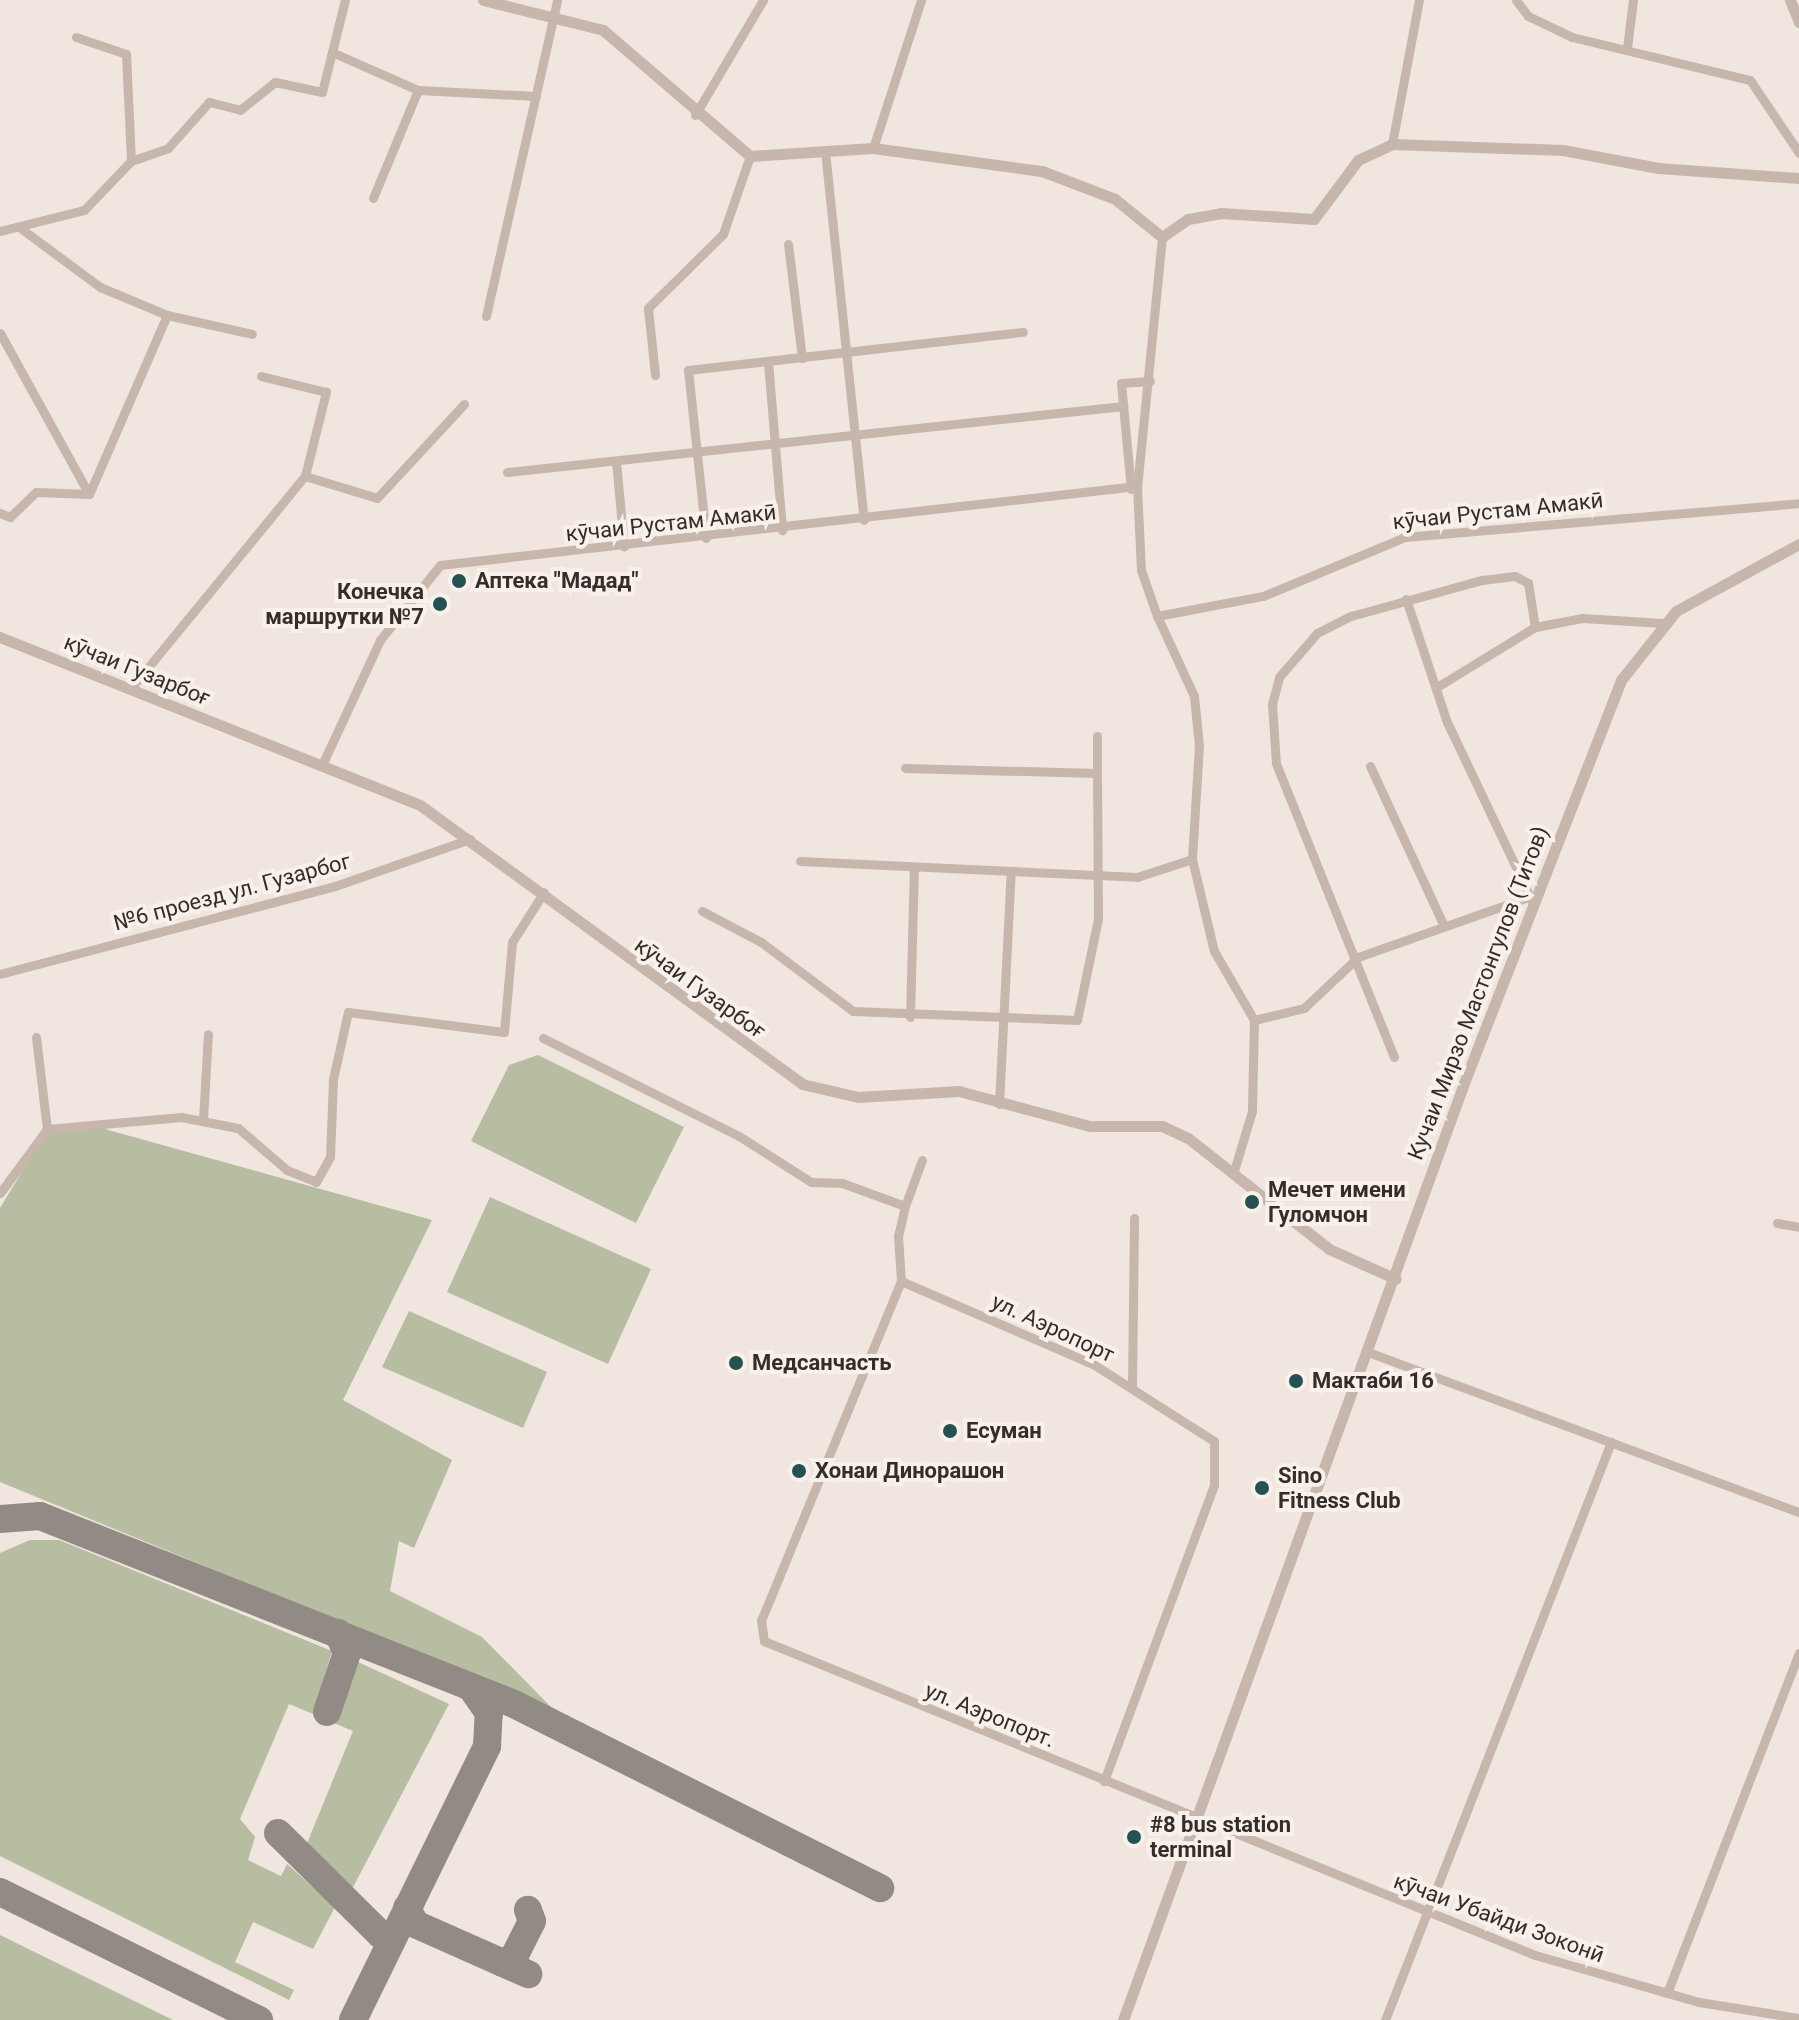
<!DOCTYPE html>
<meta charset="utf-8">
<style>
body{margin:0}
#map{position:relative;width:1799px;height:2020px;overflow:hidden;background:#f0e6df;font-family:Roboto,sans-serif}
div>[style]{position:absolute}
.green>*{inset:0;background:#b6bda1}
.taxiway>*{height:28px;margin:-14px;padding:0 14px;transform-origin:14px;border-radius:14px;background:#928a84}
.minor>*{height:9px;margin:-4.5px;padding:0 4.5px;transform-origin:4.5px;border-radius:4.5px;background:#c6b6ac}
.tertiary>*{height:11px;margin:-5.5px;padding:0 5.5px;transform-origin:5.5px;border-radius:5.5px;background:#c6b6ac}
.dots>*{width:22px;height:22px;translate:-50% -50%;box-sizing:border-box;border:4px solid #f8f1eb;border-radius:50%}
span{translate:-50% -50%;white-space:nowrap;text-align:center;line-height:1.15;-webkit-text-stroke:8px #f8f1eb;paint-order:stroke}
.street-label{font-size:22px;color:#352d2a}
.poi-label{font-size:22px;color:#352d2a;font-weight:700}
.left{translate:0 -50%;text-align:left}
.right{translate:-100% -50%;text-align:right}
</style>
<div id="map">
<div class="green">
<div style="clip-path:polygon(538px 1055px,684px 1127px,636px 1223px,471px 1141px,509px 1065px)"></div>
<div style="clip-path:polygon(94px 1126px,432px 1220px,343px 1400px,452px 1460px,414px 1548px,399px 1541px,390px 1591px,482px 1637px,553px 1709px,0 1482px,0 1208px,46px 1132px)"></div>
<div style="clip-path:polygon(490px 1197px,651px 1269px,608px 1364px,447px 1292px)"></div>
<div style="clip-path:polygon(409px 1311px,547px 1372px,523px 1428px,382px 1367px)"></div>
<div style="clip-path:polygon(30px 1540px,59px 1540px,332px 1651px,313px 1714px,289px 1704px,240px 1819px,255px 1837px,248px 1860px,281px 1876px,287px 1864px,335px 1907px,313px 1949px,253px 1922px,235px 1962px,294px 1990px,289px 2000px,0 1856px,0 1553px)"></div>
<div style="clip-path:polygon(358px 1662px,449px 1704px,350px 1893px,303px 1853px,353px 1731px,334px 1723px)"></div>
<div style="clip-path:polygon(0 1935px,173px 2020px,0 2020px)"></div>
</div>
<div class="taxiway">
<div style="left:0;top:1519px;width:40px;rotate:-4.3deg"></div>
<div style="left:40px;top:1516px;width:510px;rotate:21.63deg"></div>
<div style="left:514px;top:1704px;width:410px;rotate:26.7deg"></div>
<div style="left:327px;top:1712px;width:62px;rotate:-71.3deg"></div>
<div style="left:347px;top:1653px;width:22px;rotate:-114deg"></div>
<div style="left:278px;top:1833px;width:144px;rotate:44.7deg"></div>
<div style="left:380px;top:1934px;width:14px"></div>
<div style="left:0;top:1892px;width:289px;rotate:26.3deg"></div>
<div style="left:407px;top:1908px;width:18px;rotate:63deg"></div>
<div style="left:415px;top:1924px;width:124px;rotate:23.9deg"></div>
<div style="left:503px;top:1963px;width:13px;rotate:-29deg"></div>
<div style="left:514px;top:1957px;width:40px;rotate:-63.4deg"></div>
<div style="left:532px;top:1921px;width:12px;rotate:-110deg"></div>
<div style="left:353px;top:2020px;width:305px;rotate:-63.9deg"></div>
<div style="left:487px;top:1746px;width:33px;rotate:-87deg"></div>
<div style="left:489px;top:1713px;width:32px;rotate:-125deg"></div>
</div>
<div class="minor">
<div style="left:1516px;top:0;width:20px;rotate:53deg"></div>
<div style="left:1528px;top:16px;width:49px;rotate:25.5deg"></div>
<div style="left:1572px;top:37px;width:183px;rotate:13.6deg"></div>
<div style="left:1750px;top:80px;width:88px;rotate:56.1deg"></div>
<div style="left:76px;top:37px;width:53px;rotate:18.8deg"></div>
<div style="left:126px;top:54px;width:107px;rotate:87.3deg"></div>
<div style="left:1627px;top:48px;width:48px;rotate:-82.9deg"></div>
<div style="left:334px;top:53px;width:92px;rotate:23.8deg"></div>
<div style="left:418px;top:90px;width:118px;rotate:2.9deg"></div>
<div style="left:695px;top:115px;width:134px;rotate:-59.4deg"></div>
<div style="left:1392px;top:144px;width:147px;rotate:-79.4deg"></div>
<div style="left:873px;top:148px;width:156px;rotate:-72deg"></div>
<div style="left:825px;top:151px;width:371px;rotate:84deg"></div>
<div style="left:373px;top:198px;width:117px;rotate:-67.4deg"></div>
<div style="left:19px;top:227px;width:101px;rotate:36.5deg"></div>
<div style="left:100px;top:287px;width:73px;rotate:22.7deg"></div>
<div style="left:167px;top:315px;width:195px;rotate:113.5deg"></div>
<div style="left:0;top:231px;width:87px;rotate:-14deg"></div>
<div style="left:84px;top:210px;width:68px;rotate:-46.2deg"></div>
<div style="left:131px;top:161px;width:39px;rotate:-19deg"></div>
<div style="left:168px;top:148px;width:62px;rotate:-48.3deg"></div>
<div style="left:209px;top:102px;width:32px;rotate:14deg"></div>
<div style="left:240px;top:110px;width:45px;rotate:-38.7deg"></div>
<div style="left:275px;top:82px;width:48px;rotate:12deg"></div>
<div style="left:322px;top:92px;width:95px;rotate:-76deg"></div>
<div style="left:1162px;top:237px;width:250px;rotate:95.7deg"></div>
<div style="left:1137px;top:486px;width:84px;rotate:87.3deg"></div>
<div style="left:1141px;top:570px;width:49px;rotate:70.8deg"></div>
<div style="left:1157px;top:616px;width:108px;rotate:-10.7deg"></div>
<div style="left:1263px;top:596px;width:154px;rotate:-22.6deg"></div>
<div style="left:1405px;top:537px;width:395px;rotate:-4.9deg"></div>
<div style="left:788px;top:244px;width:115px;rotate:83deg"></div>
<div style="left:167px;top:315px;width:87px;rotate:12.6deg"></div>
<div style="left:486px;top:316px;width:324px;rotate:-77.3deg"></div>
<div style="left:0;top:333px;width:184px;rotate:61.1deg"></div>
<div style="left:768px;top:362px;width:169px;rotate:85.2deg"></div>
<div style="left:655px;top:375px;width:67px;rotate:-96deg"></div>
<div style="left:648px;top:308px;width:105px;rotate:-44.6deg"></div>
<div style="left:723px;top:234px;width:83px;rotate:-70.9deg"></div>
<div style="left:616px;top:461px;width:86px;rotate:84.7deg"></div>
<div style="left:507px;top:472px;width:620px;rotate:-6.12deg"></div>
<div style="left:305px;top:476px;width:75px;rotate:17deg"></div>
<div style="left:377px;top:498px;width:128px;rotate:-47.2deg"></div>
<div style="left:1131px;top:489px;width:106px;rotate:-95.4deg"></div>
<div style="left:1121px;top:383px;width:29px;rotate:-4deg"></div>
<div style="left:0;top:513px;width:11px;rotate:22deg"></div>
<div style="left:10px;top:517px;width:36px;rotate:-44deg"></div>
<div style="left:36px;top:492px;width:53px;rotate:2.2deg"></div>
<div style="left:706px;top:538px;width:169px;rotate:-96.1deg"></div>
<div style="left:688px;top:370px;width:337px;rotate:-6.5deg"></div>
<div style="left:1406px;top:599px;width:130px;rotate:71.6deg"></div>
<div style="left:1447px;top:722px;width:203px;rotate:64.6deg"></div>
<div style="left:132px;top:687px;width:273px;rotate:-50.7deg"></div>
<div style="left:305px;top:476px;width:87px;rotate:-76deg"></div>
<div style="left:326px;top:392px;width:67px;rotate:-166.2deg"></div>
<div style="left:1437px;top:687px;width:115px;rotate:-31.5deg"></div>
<div style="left:1097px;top:736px;width:37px;rotate:90deg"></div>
<div style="left:322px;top:765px;width:138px;rotate:-65.1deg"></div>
<div style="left:380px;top:640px;width:96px;rotate:-51.3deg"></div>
<div style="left:440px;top:565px;width:701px;rotate:-6.47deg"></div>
<div style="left:1370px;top:766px;width:174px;rotate:65.2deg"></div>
<div style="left:1192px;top:859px;width:95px;rotate:76.6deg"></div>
<div style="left:1214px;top:951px;width:80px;rotate:59.9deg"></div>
<div style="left:1254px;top:1020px;width:91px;rotate:91.3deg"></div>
<div style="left:1252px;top:1111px;width:66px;rotate:106.8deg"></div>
<div style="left:800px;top:861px;width:337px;rotate:2.7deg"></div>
<div style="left:1137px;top:877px;width:58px;rotate:-18.1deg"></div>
<div style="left:1192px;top:859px;width:113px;rotate:-86.5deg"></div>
<div style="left:1199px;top:746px;width:50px;rotate:-95.7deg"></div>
<div style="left:1194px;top:696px;width:88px;rotate:-114.8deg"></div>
<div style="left:702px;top:911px;width:67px;rotate:27.7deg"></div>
<div style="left:761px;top:942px;width:115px;rotate:36.9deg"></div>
<div style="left:853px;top:1011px;width:224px;rotate:2.3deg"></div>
<div style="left:1077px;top:1020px;width:103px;rotate:-78.3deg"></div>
<div style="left:1098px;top:919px;width:146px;rotate:-90.4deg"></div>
<div style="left:1097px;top:773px;width:192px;rotate:-178.5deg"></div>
<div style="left:0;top:974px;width:346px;rotate:-14.7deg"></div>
<div style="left:335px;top:886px;width:143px;rotate:-19.2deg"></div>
<div style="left:910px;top:1017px;width:150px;rotate:-88.5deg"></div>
<div style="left:1254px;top:1020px;width:51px;rotate:-13.5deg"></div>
<div style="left:1304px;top:1008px;width:74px;rotate:-43.4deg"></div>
<div style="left:1358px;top:957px;width:180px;rotate:-19.4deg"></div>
<div style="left:36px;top:1037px;width:93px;rotate:83.2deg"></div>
<div style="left:543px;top:1038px;width:219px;rotate:26.6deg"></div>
<div style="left:739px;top:1136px;width:85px;rotate:32.6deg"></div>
<div style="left:811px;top:1182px;width:31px;rotate:2deg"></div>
<div style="left:842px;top:1183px;width:67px;rotate:20.1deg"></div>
<div style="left:905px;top:1206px;width:31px;rotate:103deg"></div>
<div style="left:898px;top:1236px;width:45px;rotate:86.2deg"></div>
<div style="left:1394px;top:1057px;width:317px;rotate:-111.9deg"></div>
<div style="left:1276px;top:763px;width:59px;rotate:-93.9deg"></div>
<div style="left:1272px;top:704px;width:28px;rotate:-75deg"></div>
<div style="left:1279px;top:677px;width:58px;rotate:-49.2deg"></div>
<div style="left:1317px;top:633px;width:38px;rotate:-27deg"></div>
<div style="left:1351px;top:616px;width:136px;rotate:-15.4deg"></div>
<div style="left:1482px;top:580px;width:33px;rotate:-7deg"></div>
<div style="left:1515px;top:576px;width:15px;rotate:28deg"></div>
<div style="left:1528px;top:583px;width:45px;rotate:81deg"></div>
<div style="left:1535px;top:627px;width:48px;rotate:-10.8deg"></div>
<div style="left:1582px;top:618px;width:81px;rotate:3.5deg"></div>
<div style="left:999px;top:1104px;width:233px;rotate:-87.1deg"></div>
<div style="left:203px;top:1120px;width:86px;rotate:-86.7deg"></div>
<div style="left:0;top:1193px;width:79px;rotate:-53.7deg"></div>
<div style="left:47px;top:1129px;width:135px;rotate:-5.1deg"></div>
<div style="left:181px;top:1117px;width:58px;rotate:10.9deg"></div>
<div style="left:238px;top:1128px;width:65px;rotate:40.6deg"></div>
<div style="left:287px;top:1170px;width:31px;rotate:22deg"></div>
<div style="left:316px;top:1182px;width:29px;rotate:-61deg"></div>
<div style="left:330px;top:1157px;width:78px;rotate:-87.8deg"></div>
<div style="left:333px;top:1079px;width:69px;rotate:-77.4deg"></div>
<div style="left:348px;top:1012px;width:157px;rotate:7.3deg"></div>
<div style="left:504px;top:1032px;width:90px;rotate:-84.9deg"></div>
<div style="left:512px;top:942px;width:59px;rotate:-57.4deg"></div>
<div style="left:905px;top:1206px;width:49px;rotate:-69.7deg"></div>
<div style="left:1777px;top:1223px;width:22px;rotate:10deg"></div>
<div style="left:901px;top:1281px;width:367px;rotate:112.4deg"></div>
<div style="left:761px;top:1620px;width:21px;rotate:82deg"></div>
<div style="left:764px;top:1641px;width:832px;rotate:22.16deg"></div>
<div style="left:1535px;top:1955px;width:171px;rotate:16deg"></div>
<div style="left:1699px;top:2002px;width:101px;rotate:9.1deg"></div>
<div style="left:901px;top:1281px;width:209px;rotate:23.4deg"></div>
<div style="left:1093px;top:1364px;width:143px;rotate:32.5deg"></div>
<div style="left:1214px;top:1441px;width:44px;rotate:90deg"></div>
<div style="left:1214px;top:1485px;width:316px;rotate:110.4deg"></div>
<div style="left:1368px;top:1352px;width:460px;rotate:20.4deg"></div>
<div style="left:1132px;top:1386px;width:168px;rotate:-89.3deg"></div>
<div style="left:1667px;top:1993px;width:365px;rotate:-68.8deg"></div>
<div style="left:1385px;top:2020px;width:621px;rotate:-68.64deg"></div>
</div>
<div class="tertiary">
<div style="left:483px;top:0;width:124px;rotate:14deg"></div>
<div style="left:603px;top:30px;width:194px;rotate:40.6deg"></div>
<div style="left:750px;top:156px;width:123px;rotate:-3.7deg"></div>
<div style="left:873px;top:148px;width:171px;rotate:7.8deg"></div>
<div style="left:1042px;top:171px;width:78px;rotate:21deg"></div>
<div style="left:1115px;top:199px;width:60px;rotate:39deg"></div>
<div style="left:1162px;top:237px;width:32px;rotate:-35deg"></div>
<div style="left:1188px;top:219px;width:34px;rotate:-10deg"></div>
<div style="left:1221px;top:213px;width:93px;rotate:3.7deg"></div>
<div style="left:1314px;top:219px;width:74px;rotate:-53.3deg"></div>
<div style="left:1358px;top:160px;width:38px;rotate:-25deg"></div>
<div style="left:1392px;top:144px;width:171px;rotate:2deg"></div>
<div style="left:1563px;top:150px;width:97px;rotate:10.7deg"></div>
<div style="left:1658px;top:168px;width:141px;rotate:4.1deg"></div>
<div style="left:1790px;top:0;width:24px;rotate:68deg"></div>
<div style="left:0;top:637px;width:452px;rotate:21.8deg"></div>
<div style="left:420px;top:805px;width:473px;rotate:36.1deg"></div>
<div style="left:802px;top:1084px;width:57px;rotate:13.1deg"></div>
<div style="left:858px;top:1097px;width:101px;rotate:-3.4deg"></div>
<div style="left:959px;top:1091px;width:136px;rotate:15deg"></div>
<div style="left:1090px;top:1126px;width:72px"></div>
<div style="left:1162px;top:1126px;width:29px;rotate:25deg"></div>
<div style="left:1188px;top:1138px;width:179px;rotate:38.2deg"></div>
<div style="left:1329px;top:1249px;width:73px;rotate:24.1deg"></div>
<div style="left:1123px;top:2020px;width:997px;rotate:-70deg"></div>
<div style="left:1464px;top:1083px;width:433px;rotate:-68.7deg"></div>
<div style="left:1621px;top:680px;width:88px;rotate:-51.4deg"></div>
<div style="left:1676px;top:611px;width:140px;rotate:-28.6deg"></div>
</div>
<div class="dots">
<div style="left:459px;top:581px;background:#255251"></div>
<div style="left:440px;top:604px;background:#255251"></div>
<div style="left:1252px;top:1202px;background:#255251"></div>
<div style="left:736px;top:1363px;background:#255251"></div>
<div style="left:1296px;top:1381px;background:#255251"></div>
<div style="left:950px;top:1431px;background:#255251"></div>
<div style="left:799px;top:1471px;background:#255251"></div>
<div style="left:1262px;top:1488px;background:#255251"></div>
<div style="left:1134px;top:1837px;background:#255251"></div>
</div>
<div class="street-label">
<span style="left:1498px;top:511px;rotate:-6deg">кӯчаи Рустам Амакӣ</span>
<span style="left:671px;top:523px;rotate:-6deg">кӯчаи Рустам Амакӣ</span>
<span style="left:137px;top:670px;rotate:22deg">кӯчаи Гузарбоғ</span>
<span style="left:232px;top:892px;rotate:-15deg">№6 проезд ул. Гузарбог</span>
<span style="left:700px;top:988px;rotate:36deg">кӯчаи Гузарбоғ</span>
<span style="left:1478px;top:993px;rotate:-69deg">Кучаи Мирзо Мастонгулов (Титов)</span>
<span style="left:1053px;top:1328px;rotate:25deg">ул. Аэропорт</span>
<span style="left:990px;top:1715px;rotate:22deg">ул. Аэропорт.</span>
<span style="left:1499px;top:1918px;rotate:20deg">кӯчаи Убайди Зоконӣ</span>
</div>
<div class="poi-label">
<span class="left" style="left:475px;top:581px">Аптека "Мадад"</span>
<span class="right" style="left:424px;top:604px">Конечка<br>маршрутки №7</span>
<span class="left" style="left:1268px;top:1202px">Мечет имени<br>Гуломчон</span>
<span class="left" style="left:752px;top:1363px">Медсанчасть</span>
<span class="left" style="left:1312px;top:1381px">Мактаби 16</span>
<span class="left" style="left:966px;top:1431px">Есуман</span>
<span class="left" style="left:815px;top:1471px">Хонаи Динорашон</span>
<span class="left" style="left:1278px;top:1488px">Sino<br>Fitness Club</span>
<span class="left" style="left:1150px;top:1837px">#8 bus station<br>terminal</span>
</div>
</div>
